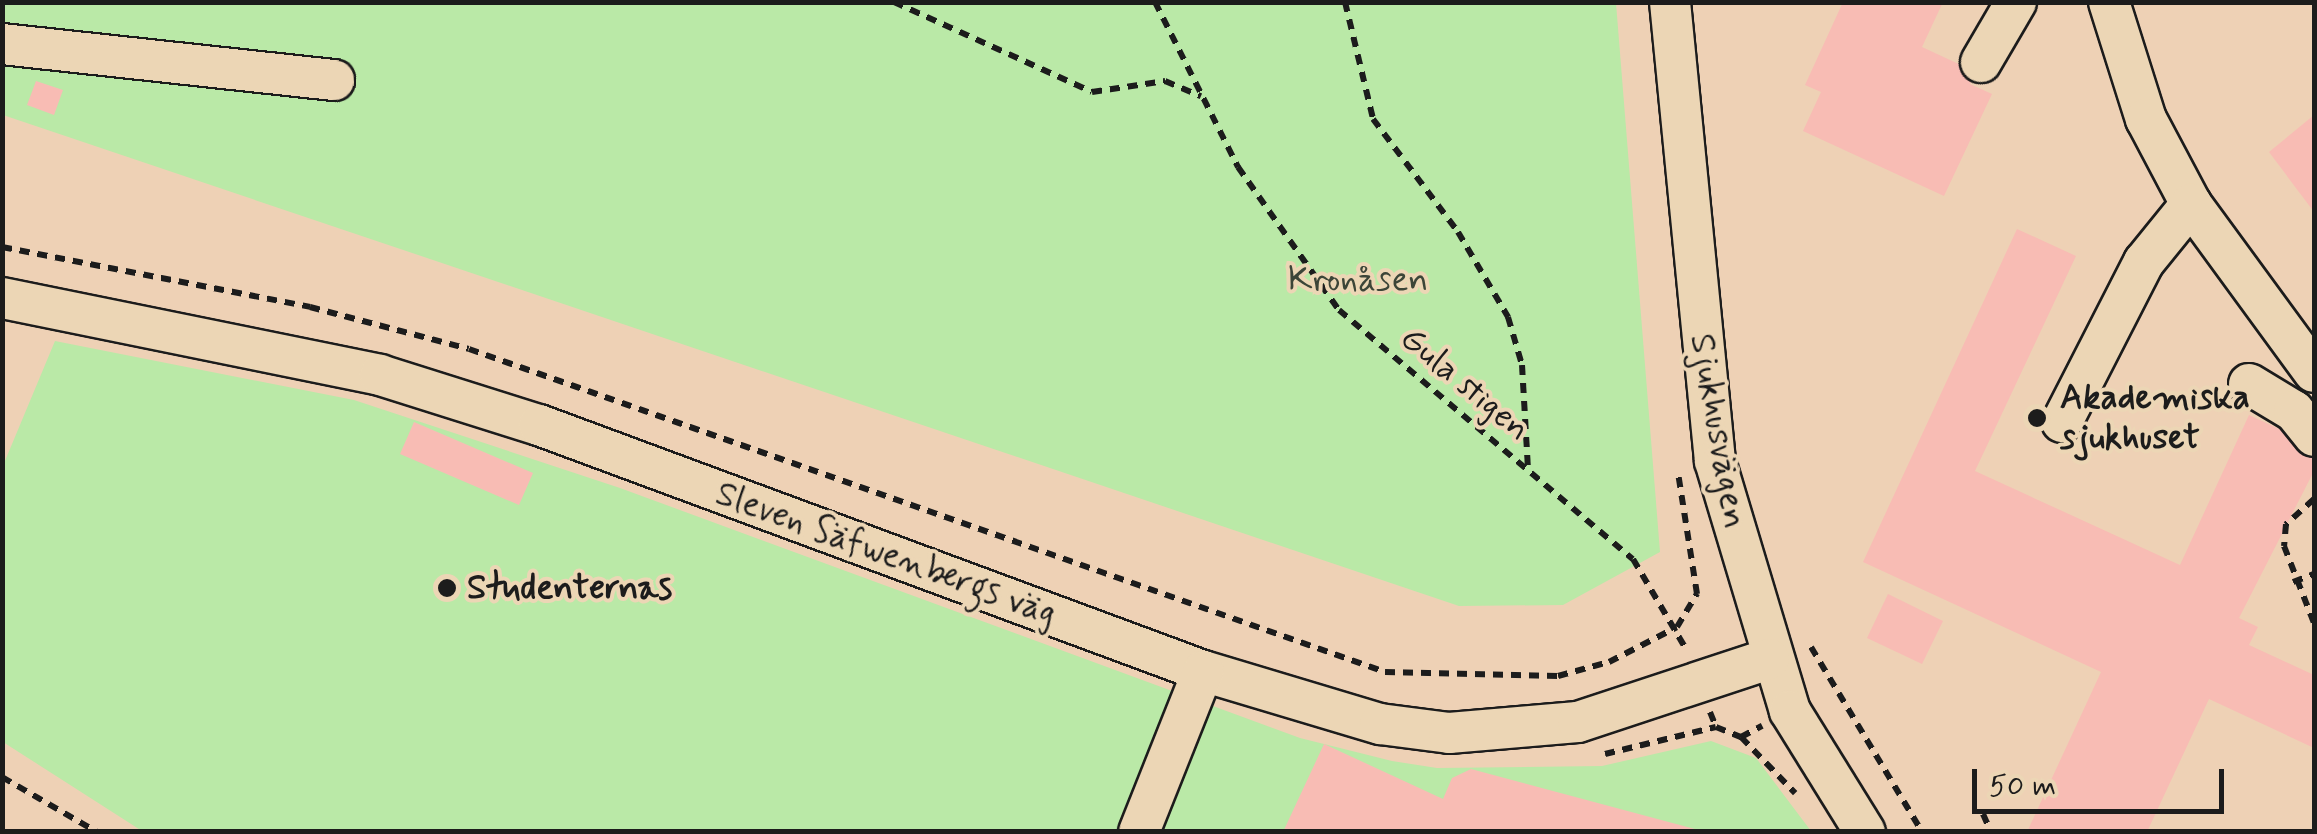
<!DOCTYPE html>
<meta charset="utf-8">
<style>
body{margin:0}
#map{position:relative;width:2317px;height:834px;overflow:hidden;background:#eed1b5;font-family:Mynerve,sans-serif}
div>[style]{position:absolute}
.green>*{inset:0;background:#bae9a7}
.building>*{inset:0;background:#f8bcb4}
.path>*{height:6px;margin-top:-3px;transform-origin:0;background:repeating-linear-gradient(90deg,#1c1c1c 0 10px,transparent 0 18px)}
.roads{filter:drop-shadow(2px 0 #1c1c1c) drop-shadow(-2px 0 #1c1c1c) drop-shadow(0 2px #1c1c1c) drop-shadow(0 -2px #1c1c1c)}
.minor>*{height:40px;margin:-20px;padding:0 20px;transform-origin:20px;border-radius:20px;background:#ecd6b5}
.dots>*{width:28px;height:28px;translate:-50% -50%;box-sizing:border-box;border:5px solid #ecd6b5;border-radius:50%}
span{translate:-50% -50%;white-space:nowrap;text-align:center;line-height:1.15;-webkit-text-stroke:8px #ecd6b5;paint-order:stroke}
.park-label{font-size:35px;color:#3c4538}
.street-label{font-size:35px;color:#1c1c1c}
.poi-label{font-size:35px;color:#1c1c1c;font-weight:700}
.left{translate:0 -50%;text-align:left}
.frame{position:absolute;inset:0;border:5px solid #1c1c1c;pointer-events:none}
.scale{position:absolute;left:1972px;top:769px;width:252px;height:45px;box-sizing:border-box;border:5px solid #1c1c1c;border-top:0;padding-left:12px;font-size:30px;line-height:35px;white-space:nowrap;color:#1c1c1c;-webkit-text-stroke:8px #ecd6b5;paint-order:stroke}
</style>
<div id="map">
<div class="green">
<div style="clip-path:polygon(3px 3px,1616px 3px,1660px 552px,1563px 605px,1459px 606px,3px 115px)"></div>
<div style="clip-path:polygon(55px 341px,354px 400px,620px 488px,1300px 738px,1392px 761px,1437px 768px,1602px 766px,1711px 741px,1756px 758px,1811px 831px,142px 831px,3px 742px,2px 468px)"></div>
</div>
<div class="building">
<div style="clip-path:polygon(1843px 2px,1943px 2px,1922px 47px,1976px 72px,1970px 84px,1992px 94px,1944px 196px,1803px 131px,1821px 92px,1805px 85px)"></div>
<div style="clip-path:polygon(36px 81px,63px 90px,54px 115px,27px 105px)"></div>
<div style="clip-path:polygon(2314px 115px,2314px 212px,2269px 152px)"></div>
<div style="clip-path:polygon(2017px 229px,2076px 256px,1975px 471px,2180px 565px,2249px 415px,2314px 445px,2314px 471px,2239px 618px,2258px 627px,2249px 645px,2314px 675px,2314px 748px,2209px 699px,2147px 832px,2027px 832px,2101px 672px,1863px 562px)"></div>
<div style="clip-path:polygon(414px 422px,533px 473px,519px 505px,400px 454px)"></div>
<div style="clip-path:polygon(1888px 594px,1943px 621px,1922px 664px,1867px 638px)"></div>
<div style="clip-path:polygon(1324px 744px,1443px 799px,1452px 778px,1471px 769px,1706px 832px,1283px 832px)"></div>
</div>
<div class="path">
<div style="left:894px;top:2px;width:217px;rotate:24.4deg"></div>
<div style="left:1092px;top:92px;width:74px;rotate:-8.6deg"></div>
<div style="left:1165px;top:81px;width:39px;rotate:23deg"></div>
<div style="left:1155px;top:2px;width:185px;rotate:63.3deg"></div>
<div style="left:1238px;top:167px;width:175px;rotate:54.8deg"></div>
<div style="left:1339px;top:310px;width:385px;rotate:40.3deg"></div>
<div style="left:1633px;top:559px;width:104px;rotate:59.5deg"></div>
<div style="left:1345px;top:2px;width:120px;rotate:76.5deg"></div>
<div style="left:1373px;top:119px;width:141px;rotate:53deg"></div>
<div style="left:1458px;top:232px;width:99px;rotate:59.5deg"></div>
<div style="left:1508px;top:317px;width:50px;rotate:73.7deg"></div>
<div style="left:1522px;top:365px;width:104px;rotate:86.7deg"></div>
<div style="left:2px;top:247px;width:314px;rotate:11deg"></div>
<div style="left:310px;top:307px;width:164px;rotate:14.8deg"></div>
<div style="left:469px;top:349px;width:971px;rotate:19.42deg"></div>
<div style="left:1385px;top:672px;width:173px;rotate:1.3deg"></div>
<div style="left:1558px;top:676px;width:53px;rotate:-15.4deg"></div>
<div style="left:1609px;top:662px;width:76px;rotate:-27.2deg"></div>
<div style="left:1677px;top:627px;width:39px;rotate:-59deg"></div>
<div style="left:1697px;top:594px;width:123px;rotate:-98.9deg"></div>
<div style="left:2314px;top:499px;width:38px;rotate:138deg"></div>
<div style="left:2286px;top:524px;width:22px;rotate:95deg"></div>
<div style="left:2284px;top:546px;width:83px;rotate:68.7deg"></div>
<div style="left:2293px;top:582px;width:22px;rotate:-21deg"></div>
<div style="left:1811px;top:647px;width:216px;rotate:59deg"></div>
<div style="left:1710px;top:712px;width:16px;rotate:68deg"></div>
<div style="left:1716px;top:727px;width:27px;rotate:22deg"></div>
<div style="left:1741px;top:737px;width:78px;rotate:46deg"></div>
<div style="left:1741px;top:737px;width:24px;rotate:-28deg"></div>
<div style="left:1605px;top:754px;width:114px;rotate:-13.7deg"></div>
<div style="left:2px;top:777px;width:110px;rotate:30.1deg"></div>
<div style="left:1983px;top:814px;width:20px;rotate:66deg"></div>
</div>
<div class="roads">
<div class="minor">
<div style="left:1670px;top:2px;width:461px;rotate:84.4deg"></div>
<div style="left:1715px;top:461px;width:261px;rotate:73.3deg"></div>
<div style="left:1790px;top:711px;width:142px;rotate:58.2deg"></div>
<div style="left:2109px;top:2px;width:123px;rotate:72.5deg"></div>
<div style="left:2146px;top:119px;width:96px;rotate:62.1deg"></div>
<div style="left:2191px;top:204px;width:208px;rotate:53.8deg"></div>
<div style="left:2px;top:44px;width:334px;rotate:6.2deg"></div>
<div style="left:1981px;top:62px;width:69px;rotate:-59.7deg"></div>
<div style="left:2px;top:298px;width:386px;rotate:11.5deg"></div>
<div style="left:380px;top:375px;width:167px;rotate:17.5deg"></div>
<div style="left:539px;top:425px;width:708px;rotate:20.33deg"></div>
<div style="left:1203px;top:671px;width:185px;rotate:16.7deg"></div>
<div style="left:1380px;top:724px;width:70px;rotate:7.4deg"></div>
<div style="left:1449px;top:733px;width:129px;rotate:-4.9deg"></div>
<div style="left:1578px;top:722px;width:201px;rotate:-18.3deg"></div>
<div style="left:2249px;top:384px;width:52px;rotate:31deg"></div>
<div style="left:2294px;top:411px;width:32px;rotate:51deg"></div>
<div style="left:2062px;top:422px;width:180px;rotate:-62.9deg"></div>
<div style="left:2144px;top:262px;width:75px;rotate:-51deg"></div>
<div style="left:1139px;top:832px;width:173px;rotate:-68.3deg"></div>
</div>
</div>
<div class="dots">
<div style="left:2037px;top:418px;background:#1c1c1c"></div>
<div style="left:447px;top:588px;background:#1c1c1c"></div>
</div>
<div class="park-label">
<span style="left:1358px;top:280px">Kronåsen</span>
</div>
<div class="street-label">
<span style="left:1465px;top:384px;rotate:40deg">Gula stigen</span>
<span style="left:1718px;top:431px;rotate:80deg">Sjukhusvägen</span>
<span style="left:886px;top:554px;rotate:20deg">Sleven Säfwenbergs väg</span>
</div>
<div class="poi-label">
<span class="left" style="left:2060px;top:418px">Akademiska<br>sjukhuset</span>
<span class="left" style="left:467px;top:588px">Studenternas</span>
</div>
<div class="frame"></div>
<div class="scale">50 m</div>
</div>
